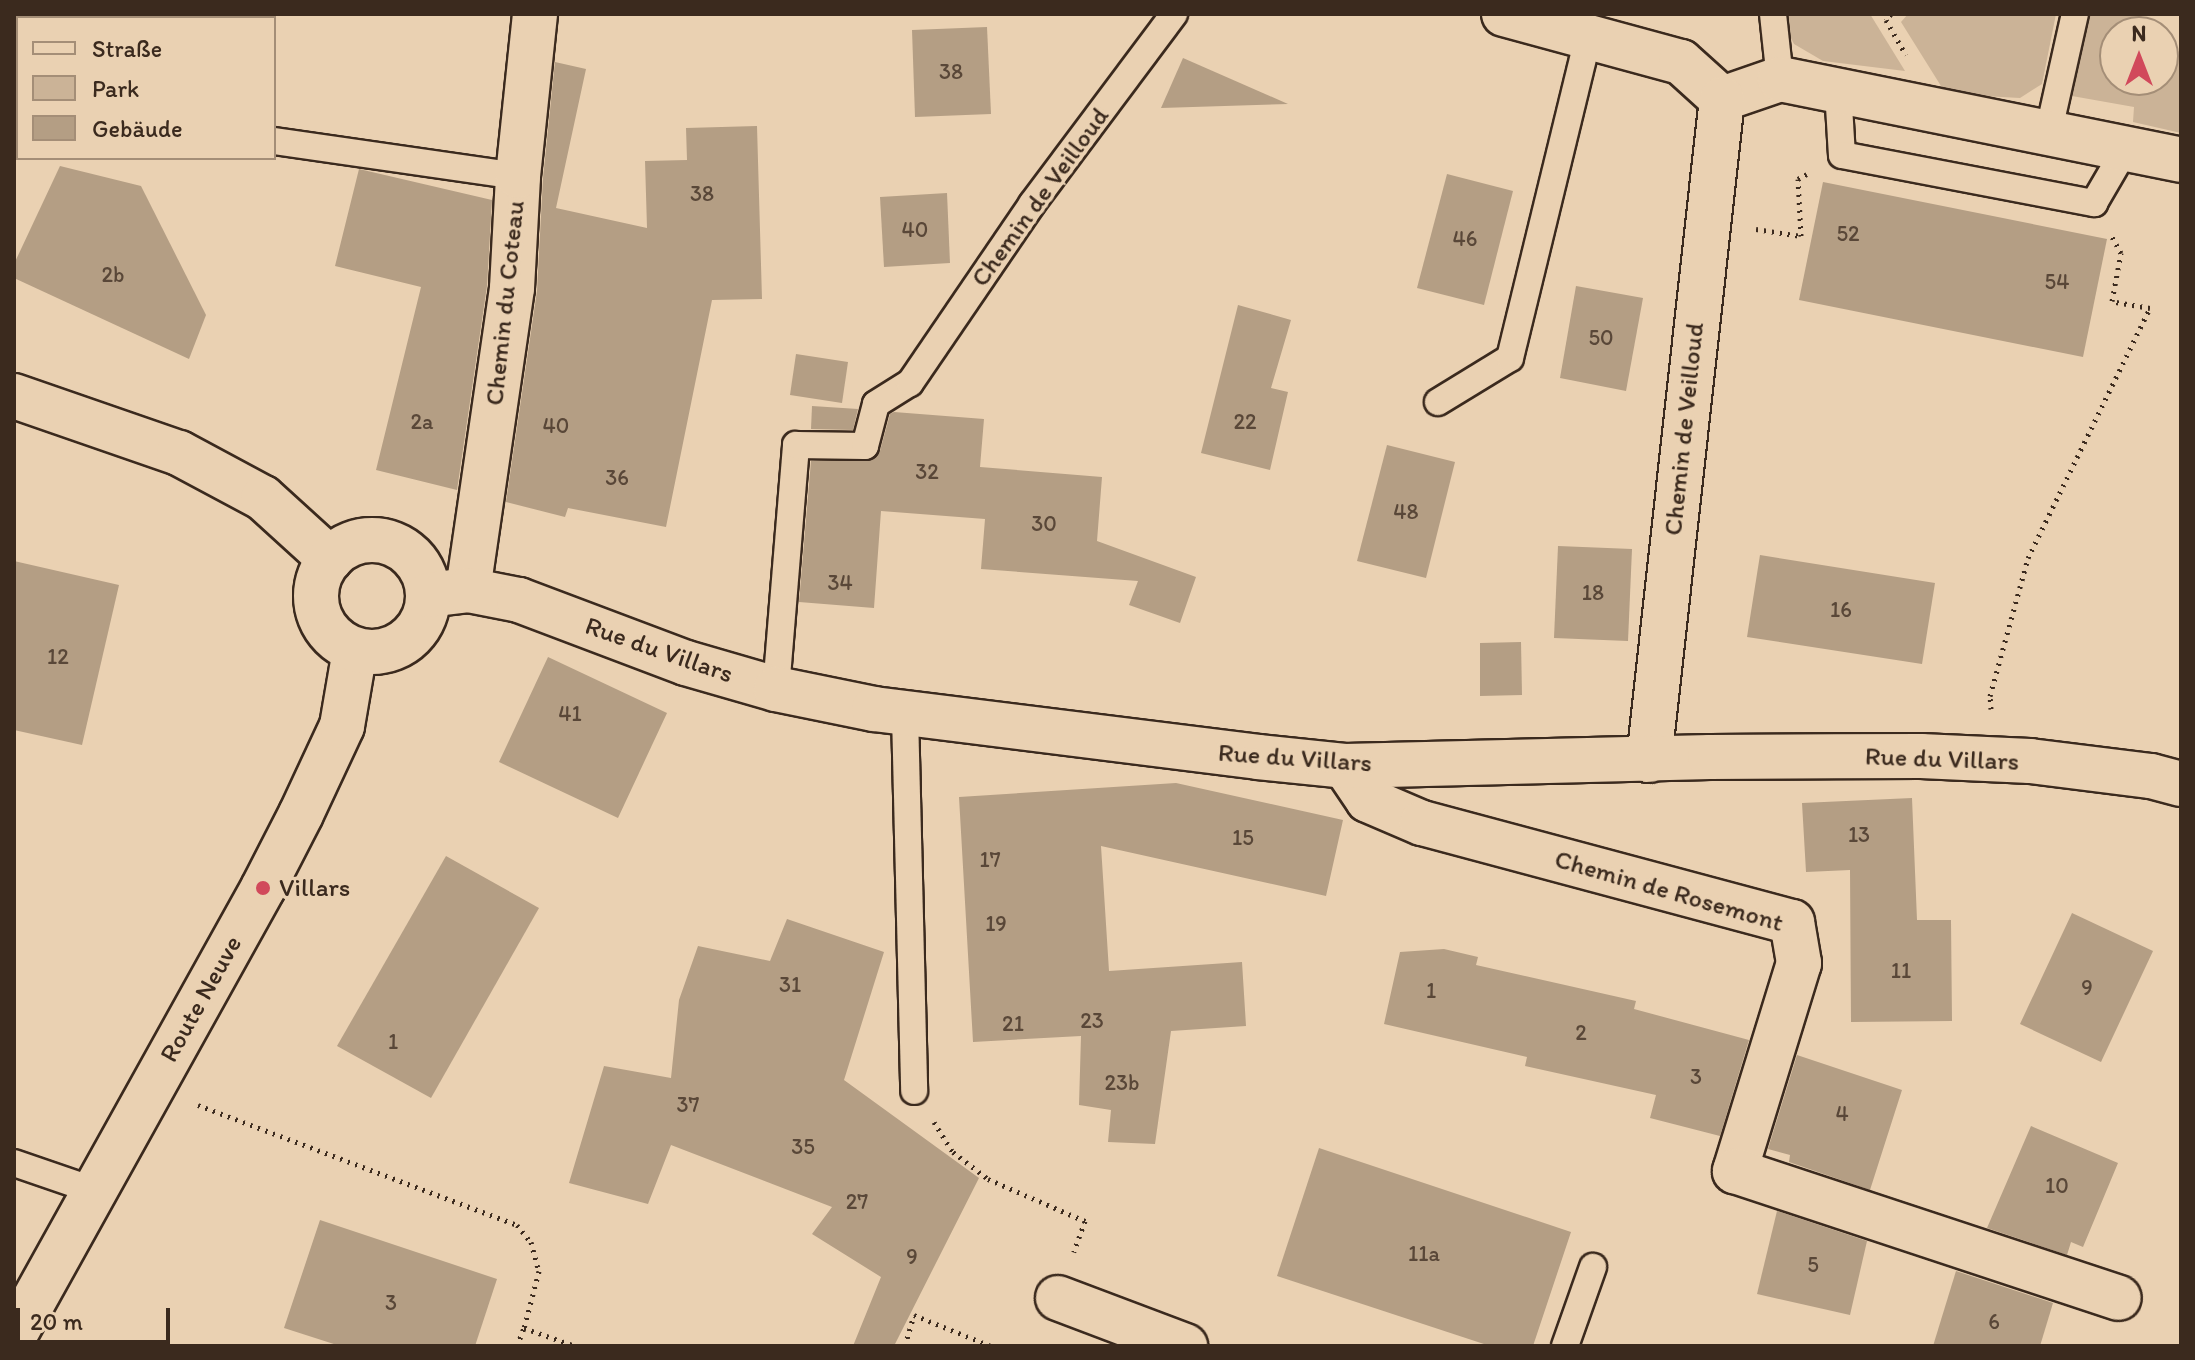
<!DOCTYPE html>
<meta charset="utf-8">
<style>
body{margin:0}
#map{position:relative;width:2195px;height:1360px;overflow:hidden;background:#ead1b2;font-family:Itim,sans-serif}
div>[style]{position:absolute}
.green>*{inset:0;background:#cbb397}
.building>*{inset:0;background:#b49e84}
.path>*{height:5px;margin-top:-2.5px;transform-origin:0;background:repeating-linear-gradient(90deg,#3b2a1e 0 2px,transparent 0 8px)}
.roads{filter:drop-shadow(2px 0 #3b2a1e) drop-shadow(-2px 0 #3b2a1e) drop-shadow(0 2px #3b2a1e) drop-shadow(0 -2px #3b2a1e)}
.service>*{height:26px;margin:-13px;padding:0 13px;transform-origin:13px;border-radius:13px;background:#ead1b2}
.minor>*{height:44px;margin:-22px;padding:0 22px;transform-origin:22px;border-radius:22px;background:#ead1b2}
.tertiary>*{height:44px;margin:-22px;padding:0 22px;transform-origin:22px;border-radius:22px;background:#ead1b2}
.secondary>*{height:44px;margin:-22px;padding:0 22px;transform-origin:22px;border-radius:22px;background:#ead1b2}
.secondary>.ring{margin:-22px;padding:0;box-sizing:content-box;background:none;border:44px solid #ead1b2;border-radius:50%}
.dots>*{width:22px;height:22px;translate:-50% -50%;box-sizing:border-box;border:4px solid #ead1b2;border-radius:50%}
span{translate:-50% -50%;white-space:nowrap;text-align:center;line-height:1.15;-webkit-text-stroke:7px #ead1b2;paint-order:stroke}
.number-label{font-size:22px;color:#594738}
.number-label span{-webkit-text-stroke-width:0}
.street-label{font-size:26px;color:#3b2a1e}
.poi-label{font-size:26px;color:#3b2a1e}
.left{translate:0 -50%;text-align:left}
.frame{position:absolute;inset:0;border:16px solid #3b2a1e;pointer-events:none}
.legend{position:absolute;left:16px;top:16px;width:260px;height:144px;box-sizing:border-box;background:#ead1b2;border:2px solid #a48e77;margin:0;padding:10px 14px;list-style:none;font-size:24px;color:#3b2a1e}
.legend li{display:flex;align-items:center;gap:16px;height:40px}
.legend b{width:40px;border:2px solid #a48e77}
.north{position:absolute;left:2099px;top:16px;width:80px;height:80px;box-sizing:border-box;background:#ead1b2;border:2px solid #a48e77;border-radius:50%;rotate:0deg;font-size:22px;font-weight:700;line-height:32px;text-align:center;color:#3b2a1e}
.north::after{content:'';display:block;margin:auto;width:28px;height:36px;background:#d1495b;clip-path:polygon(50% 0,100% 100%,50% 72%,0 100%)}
.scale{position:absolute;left:16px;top:1308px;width:154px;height:36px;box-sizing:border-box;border:4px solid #3b2a1e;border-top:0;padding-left:10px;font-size:24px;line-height:28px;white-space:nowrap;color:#3b2a1e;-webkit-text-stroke:6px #ead1b2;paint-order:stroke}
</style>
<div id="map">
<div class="green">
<div style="clip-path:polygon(1783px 14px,1870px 14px,1905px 71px,1823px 61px,1794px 44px,1784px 25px)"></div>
<div style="clip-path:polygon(1908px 14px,2056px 14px,2042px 84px,2020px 98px,1946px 94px,1901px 22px)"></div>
<div style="clip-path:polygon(2089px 14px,2142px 14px,2139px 32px,2115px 32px,2115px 80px,2163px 80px,2163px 48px,2181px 52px,2181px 133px,2133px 122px,2134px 107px,2072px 96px)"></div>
</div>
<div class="building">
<div style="clip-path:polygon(987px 27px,991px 114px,915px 117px,912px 30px)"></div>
<div style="clip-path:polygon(1183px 58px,1288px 104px,1161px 108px)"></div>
<div style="clip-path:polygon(555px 62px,586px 69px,556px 208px,647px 228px,645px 161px,687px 160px,686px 128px,757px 126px,762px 299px,712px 300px,666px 527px,568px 508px,565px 517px,506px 502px,537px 291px,543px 178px)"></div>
<div style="clip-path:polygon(60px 166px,141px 186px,206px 315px,189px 359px,14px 278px,14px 264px)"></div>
<div style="clip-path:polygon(359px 169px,492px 200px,487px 286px,457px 490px,376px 470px,421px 287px,335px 266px)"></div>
<div style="clip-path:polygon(1447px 174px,1513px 191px,1484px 305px,1417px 288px)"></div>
<div style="clip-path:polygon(1823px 182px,2107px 239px,2083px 357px,1799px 300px)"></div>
<div style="clip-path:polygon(947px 193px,950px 263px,884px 267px,880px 197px)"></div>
<div style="clip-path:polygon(1576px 286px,1643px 298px,1626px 391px,1560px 378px)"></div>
<div style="clip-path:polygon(1238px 305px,1291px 320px,1271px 388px,1288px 392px,1270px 470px,1201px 453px)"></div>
<div style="clip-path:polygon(796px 354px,848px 362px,842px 403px,790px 395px)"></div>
<div style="clip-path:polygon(812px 406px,858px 409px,853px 430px,811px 429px)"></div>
<div style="clip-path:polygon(894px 412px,984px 419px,980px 467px,1102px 477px,1097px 541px,1196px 577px,1180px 623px,1129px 605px,1138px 581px,981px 569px,985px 519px,881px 511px,874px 608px,799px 602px,811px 461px,872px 460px,880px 451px,890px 414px)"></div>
<div style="clip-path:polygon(1387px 445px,1455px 462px,1426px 578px,1357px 561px)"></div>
<div style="clip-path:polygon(1558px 546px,1632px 549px,1628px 641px,1554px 638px)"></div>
<div style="clip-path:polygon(1760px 555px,1935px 583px,1922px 664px,1747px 637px)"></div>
<div style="clip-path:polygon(14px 561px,119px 585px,82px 745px,14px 730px)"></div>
<div style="clip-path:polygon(1521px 642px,1522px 695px,1480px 696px,1480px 643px)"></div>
<div style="clip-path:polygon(548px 657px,667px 713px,618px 818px,499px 762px)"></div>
<div style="clip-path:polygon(1176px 783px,1343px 820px,1326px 896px,1101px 846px,1109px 971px,1242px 962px,1246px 1026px,1171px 1031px,1155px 1144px,1108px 1142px,1111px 1110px,1079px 1105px,1081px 1036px,973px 1042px,959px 797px)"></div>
<div style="clip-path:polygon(1912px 798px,1917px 920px,1951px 920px,1952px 1021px,1851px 1022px,1850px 870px,1806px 872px,1802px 803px)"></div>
<div style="clip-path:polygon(446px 856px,539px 908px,431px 1098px,337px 1046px)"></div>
<div style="clip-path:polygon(2072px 913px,2153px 951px,2101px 1062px,2020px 1024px)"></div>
<div style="clip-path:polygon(787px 919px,884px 952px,844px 1080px,979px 1178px,894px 1346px,853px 1346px,881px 1277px,812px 1234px,832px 1207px,671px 1145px,648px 1204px,569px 1183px,604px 1066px,671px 1078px,679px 1000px,698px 946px,770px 961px)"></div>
<div style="clip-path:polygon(1444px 949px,1478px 957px,1476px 965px,1636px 1001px,1634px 1009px,1749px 1040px,1720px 1136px,1650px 1118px,1656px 1095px,1525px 1066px,1527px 1057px,1384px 1024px,1400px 952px)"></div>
<div style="clip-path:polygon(1797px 1055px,1902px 1090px,1870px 1190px,1789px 1162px,1790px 1155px,1768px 1149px)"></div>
<div style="clip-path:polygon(2031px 1126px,2118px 1163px,2083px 1247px,2071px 1242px,2067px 1255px,1987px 1228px)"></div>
<div style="clip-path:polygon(1319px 1148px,1571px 1232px,1533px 1346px,1490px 1346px,1277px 1276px)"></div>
<div style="clip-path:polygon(1777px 1211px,1867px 1241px,1850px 1315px,1757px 1294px)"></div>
<div style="clip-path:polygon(320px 1220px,497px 1279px,475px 1346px,340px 1346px,284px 1328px)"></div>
<div style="clip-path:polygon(1956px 1271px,2053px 1303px,2040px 1346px,1933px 1346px)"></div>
</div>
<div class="path">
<div style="left:1891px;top:14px;width:8px;rotate:130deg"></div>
<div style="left:1886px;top:20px;width:40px;rotate:60.3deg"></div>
<div style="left:1756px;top:229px;width:46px;rotate:8.8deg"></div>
<div style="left:1801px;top:236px;width:57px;rotate:-93deg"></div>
<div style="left:1798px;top:179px;width:10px;rotate:-29deg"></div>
<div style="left:1991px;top:709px;width:13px;rotate:-94deg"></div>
<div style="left:1990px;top:696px;width:143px;rotate:-74.6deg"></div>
<div style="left:2028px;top:558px;width:278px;rotate:-64deg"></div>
<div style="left:2150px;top:308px;width:39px;rotate:-170deg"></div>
<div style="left:2112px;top:301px;width:49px;rotate:-79.4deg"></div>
<div style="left:2121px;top:253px;width:21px;rotate:-119deg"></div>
<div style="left:198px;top:1105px;width:341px;rotate:20.6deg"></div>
<div style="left:517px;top:1225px;width:22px;rotate:51deg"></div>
<div style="left:531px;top:1242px;width:30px;rotate:75deg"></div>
<div style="left:539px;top:1271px;width:59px;rotate:104.7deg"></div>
<div style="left:524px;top:1328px;width:54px;rotate:19.4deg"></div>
<div style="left:934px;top:1122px;width:36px;rotate:58deg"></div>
<div style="left:953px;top:1152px;width:44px;rotate:37.6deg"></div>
<div style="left:988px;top:1179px;width:106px;rotate:23.4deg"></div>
<div style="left:1085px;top:1221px;width:33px;rotate:110deg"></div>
<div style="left:517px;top:1346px;width:19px;rotate:-69deg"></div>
<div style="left:905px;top:1346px;width:32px;rotate:-74deg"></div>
<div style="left:914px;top:1315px;width:83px;rotate:21.9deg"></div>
</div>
<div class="roads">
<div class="service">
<div style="left:1773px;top:14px;width:65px;rotate:83.9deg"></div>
<div style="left:1838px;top:90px;width:65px;rotate:86.5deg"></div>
<div style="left:1842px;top:155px;width:257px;rotate:10.8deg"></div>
<div style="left:2094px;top:203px;width:64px;rotate:-59.8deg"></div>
<div style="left:2049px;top:130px;width:119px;rotate:-77.4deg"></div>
<div style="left:274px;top:141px;width:246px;rotate:8.2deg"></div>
<div style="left:1438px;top:402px;width:84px;rotate:-31.4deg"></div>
<div style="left:1510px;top:358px;width:329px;rotate:-76.3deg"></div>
<div style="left:776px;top:689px;width:245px;rotate:-85.3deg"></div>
<div style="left:796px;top:445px;width:69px;rotate:0.8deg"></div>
<div style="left:865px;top:446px;width:43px;rotate:-75.3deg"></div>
<div style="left:876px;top:404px;width:40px;rotate:-32deg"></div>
<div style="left:910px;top:383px;width:217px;rotate:-55.7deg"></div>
<div style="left:1032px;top:204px;width:237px;rotate:-53.2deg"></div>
<div style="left:905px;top:714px;width:377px;rotate:88.6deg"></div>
<div style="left:14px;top:1163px;width:87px;rotate:18.9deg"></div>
<div style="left:1565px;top:1346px;width:84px;rotate:-70.5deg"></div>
</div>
<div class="minor">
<div style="left:1504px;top:14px;width:183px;rotate:15.2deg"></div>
<div style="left:1681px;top:62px;width:55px;rotate:42.1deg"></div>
<div style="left:1722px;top:99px;width:61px;rotate:-19deg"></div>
<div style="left:1780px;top:79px;width:409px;rotate:11.4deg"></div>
<div style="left:468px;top:590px;width:305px;rotate:-81.7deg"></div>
<div style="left:512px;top:288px;width:112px;rotate:-86.9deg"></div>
<div style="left:518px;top:176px;width:163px;rotate:-84deg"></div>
<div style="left:1649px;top:760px;width:665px;rotate:-83.7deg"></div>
<div style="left:1345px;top:766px;width:41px;rotate:55.9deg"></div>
<div style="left:1368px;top:800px;width:59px;rotate:23.1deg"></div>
<div style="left:1422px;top:823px;width:383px;rotate:15deg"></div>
<div style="left:1792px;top:922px;width:42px;rotate:80.3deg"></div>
<div style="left:1799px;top:963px;width:218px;rotate:107.1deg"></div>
<div style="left:1735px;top:1171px;width:404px;rotate:18.3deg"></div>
<div style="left:1058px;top:1298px;width:136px;rotate:20.7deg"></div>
</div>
<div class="tertiary">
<div style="left:14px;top:1336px;width:513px;rotate:-60.93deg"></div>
<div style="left:263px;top:888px;width:83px;rotate:-62.8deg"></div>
<div style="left:301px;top:814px;width:97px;rotate:-65deg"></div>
<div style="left:342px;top:726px;width:77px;rotate:-80.3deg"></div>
</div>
<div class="secondary">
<div style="left:14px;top:396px;width:175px;rotate:19.1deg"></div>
<div style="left:179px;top:453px;width:95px;rotate:28.2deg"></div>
<div style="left:263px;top:498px;width:91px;rotate:42.3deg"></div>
<div class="ring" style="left:316px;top:540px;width:68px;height:68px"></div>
<div style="left:428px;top:595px;width:40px;rotate:-7.1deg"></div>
<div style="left:468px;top:590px;width:52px;rotate:11.1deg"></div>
<div style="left:519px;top:600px;width:178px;rotate:20.7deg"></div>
<div style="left:686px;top:663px;width:94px;rotate:16.1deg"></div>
<div style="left:776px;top:689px;width:100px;rotate:11.5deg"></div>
<div style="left:874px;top:709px;width:387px;rotate:7.1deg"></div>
<div style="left:1258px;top:757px;width:87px;rotate:5.9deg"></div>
<div style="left:1345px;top:766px;width:365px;rotate:-1.4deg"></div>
<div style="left:1710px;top:757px;width:211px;rotate:-0.3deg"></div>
<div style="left:1921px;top:756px;width:109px;rotate:2.6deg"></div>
<div style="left:2030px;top:761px;width:122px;rotate:7.1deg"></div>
<div style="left:2151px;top:776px;width:31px;rotate:15deg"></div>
</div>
</div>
<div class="dots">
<div style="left:263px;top:888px;background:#d1495b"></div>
</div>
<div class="number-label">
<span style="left:951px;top:72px">38</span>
<span style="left:702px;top:194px">38</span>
<span style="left:915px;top:230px">40</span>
<span style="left:1848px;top:234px">52</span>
<span style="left:1465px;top:239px">46</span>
<span style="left:113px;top:275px">2b</span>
<span style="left:2057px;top:282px">54</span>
<span style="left:1601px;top:338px">50</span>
<span style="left:422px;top:422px">2a</span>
<span style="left:1245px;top:422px">22</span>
<span style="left:556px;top:426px">40</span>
<span style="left:927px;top:472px">32</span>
<span style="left:617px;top:478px">36</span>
<span style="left:1406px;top:512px">48</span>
<span style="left:1044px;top:524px">30</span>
<span style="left:840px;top:583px">34</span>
<span style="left:1593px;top:593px">18</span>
<span style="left:1841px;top:610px">16</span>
<span style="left:58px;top:657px">12</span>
<span style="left:570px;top:714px">41</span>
<span style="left:1859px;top:835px">13</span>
<span style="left:1243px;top:838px">15</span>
<span style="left:990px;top:860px">17</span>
<span style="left:996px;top:924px">19</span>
<span style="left:1901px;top:971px">11</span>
<span style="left:790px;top:985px">31</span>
<span style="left:2087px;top:988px">9</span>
<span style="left:1431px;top:991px">1</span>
<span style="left:1092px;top:1021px">23</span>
<span style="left:1013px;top:1024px">21</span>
<span style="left:1581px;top:1033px">2</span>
<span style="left:393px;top:1042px">1</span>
<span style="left:1696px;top:1077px">3</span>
<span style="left:1122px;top:1083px">23b</span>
<span style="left:688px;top:1105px">37</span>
<span style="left:1842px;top:1114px">4</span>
<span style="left:803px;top:1147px">35</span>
<span style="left:2057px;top:1186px">10</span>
<span style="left:857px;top:1202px">27</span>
<span style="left:1424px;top:1254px">11a</span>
<span style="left:912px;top:1257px">9</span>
<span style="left:1813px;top:1265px">5</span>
<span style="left:391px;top:1303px">3</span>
<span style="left:1994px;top:1322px">6</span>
</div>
<div class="street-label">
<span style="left:1040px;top:197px;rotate:-54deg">Chemin de Veilloud</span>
<span style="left:505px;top:303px;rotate:-84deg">Chemin du Coteau</span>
<span style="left:1684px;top:429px;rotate:-84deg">Chemin de Veilloud</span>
<span style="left:659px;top:650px;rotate:19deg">Rue du Villars</span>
<span style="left:1295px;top:758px;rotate:4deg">Rue du Villars</span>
<span style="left:1942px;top:759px;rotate:2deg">Rue du Villars</span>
<span style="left:1669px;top:891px;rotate:16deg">Chemin de Rosemont</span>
<span style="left:201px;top:999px;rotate:-61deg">Route Neuve</span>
</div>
<div class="poi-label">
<span class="left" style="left:279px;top:888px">Villars</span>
</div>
<div class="frame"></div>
<ul class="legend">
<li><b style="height:10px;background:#ead1b2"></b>Straße</li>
<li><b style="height:22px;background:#cbb397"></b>Park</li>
<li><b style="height:22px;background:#b49e84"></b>Gebäude</li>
</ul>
<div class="north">N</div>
<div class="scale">20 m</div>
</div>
